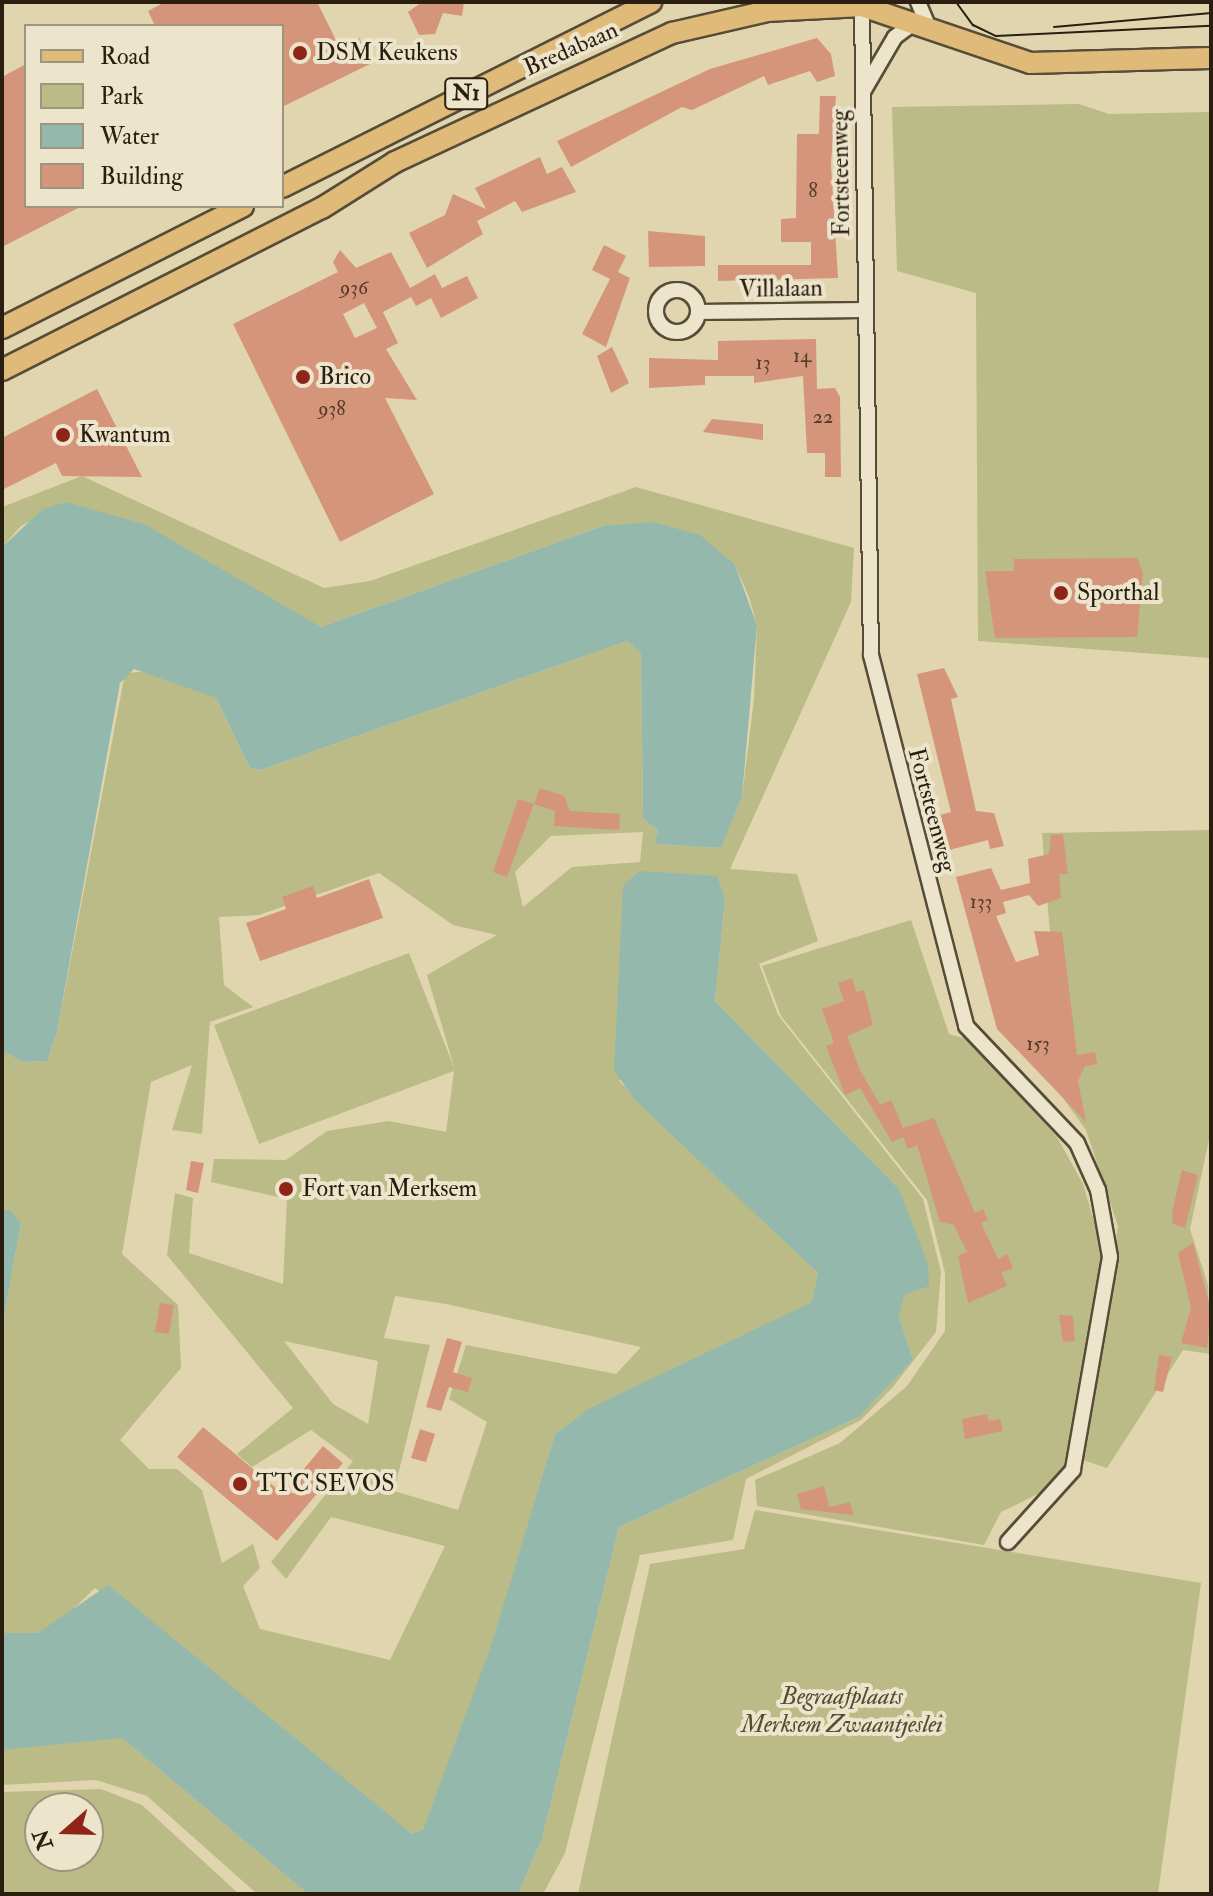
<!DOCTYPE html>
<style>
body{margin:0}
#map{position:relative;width:1213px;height:1896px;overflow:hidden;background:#e1d5af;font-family:"IM FELL Double Pica",serif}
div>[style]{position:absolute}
.green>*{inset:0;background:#babb86}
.water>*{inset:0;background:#94b9ac}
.building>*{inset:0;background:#d5957a}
.roads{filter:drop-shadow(2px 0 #574c38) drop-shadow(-2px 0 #574c38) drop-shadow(0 2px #574c38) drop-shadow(0 -2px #574c38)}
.street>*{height:14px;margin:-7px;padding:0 7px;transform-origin:7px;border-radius:7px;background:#ece4cb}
.street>.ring{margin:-7px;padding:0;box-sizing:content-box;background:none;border:14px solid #ece4cb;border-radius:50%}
.primary>*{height:20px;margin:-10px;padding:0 10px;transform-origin:10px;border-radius:10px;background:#e0ba78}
.tram>*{height:2px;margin:-1px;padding:0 1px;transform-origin:1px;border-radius:1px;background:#291e10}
.dots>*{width:22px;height:22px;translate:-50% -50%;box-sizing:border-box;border:4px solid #ece4cb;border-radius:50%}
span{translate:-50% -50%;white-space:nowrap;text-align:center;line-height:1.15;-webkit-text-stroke:8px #ece4cb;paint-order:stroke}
.number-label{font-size:20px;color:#543c2a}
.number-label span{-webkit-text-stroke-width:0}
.shield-label span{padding:2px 6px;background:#ece4cb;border:2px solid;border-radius:6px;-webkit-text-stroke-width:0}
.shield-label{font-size:22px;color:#291e10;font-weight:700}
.street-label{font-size:24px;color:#291e10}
.poi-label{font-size:24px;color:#291e10}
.left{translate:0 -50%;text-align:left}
.park-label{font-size:24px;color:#544d33;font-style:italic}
.frame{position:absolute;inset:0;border:4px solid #291e10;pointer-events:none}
.legend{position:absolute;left:24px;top:24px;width:260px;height:184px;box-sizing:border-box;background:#ece4cb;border:2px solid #9e9580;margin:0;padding:10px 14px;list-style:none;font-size:24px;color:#291e10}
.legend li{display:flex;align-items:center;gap:16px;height:40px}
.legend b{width:40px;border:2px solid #9e9580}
.north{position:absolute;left:24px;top:1792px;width:80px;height:80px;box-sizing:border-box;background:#ece4cb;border:2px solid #9e9580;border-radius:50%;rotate:250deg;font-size:22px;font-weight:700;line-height:32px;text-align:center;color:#291e10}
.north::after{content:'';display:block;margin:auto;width:28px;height:36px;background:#8f2418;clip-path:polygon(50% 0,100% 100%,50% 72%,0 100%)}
</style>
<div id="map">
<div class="green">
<div style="clip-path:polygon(1079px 104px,1109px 114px,1211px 112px,1211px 658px,978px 641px,976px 293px,897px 271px,892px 107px)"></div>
<div style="clip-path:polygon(evenodd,82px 476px,324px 588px,370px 581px,636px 487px,854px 548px,851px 602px,730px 869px,797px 874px,818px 941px,759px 964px,778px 1015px,923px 1199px,941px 1272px,936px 1332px,892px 1388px,861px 1420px,746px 1479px,733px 1540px,640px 1555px,565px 1853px,543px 1894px,518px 1894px,542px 1839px,619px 1527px,859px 1417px,913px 1360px,899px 1316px,899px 1189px,715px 1001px,725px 899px,619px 1081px,818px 1273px,813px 1302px,591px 1408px,555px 1434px,492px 1646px,429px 1816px,423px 1830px,411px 1833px,95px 1588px,57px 1625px,38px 1633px,2px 1633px,2px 1328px,21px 1223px,2px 1211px,2px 1051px,23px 1062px,47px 1061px,57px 1032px,125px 673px,153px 671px,216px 698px,250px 768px,260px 770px,627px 641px,641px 652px,643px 819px,658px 830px,656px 844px,720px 848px,742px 797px,754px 699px,757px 625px,749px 597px,735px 565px,603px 526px,321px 627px,66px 503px,21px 526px,2px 547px,2px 507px,82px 476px,643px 832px,640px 862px,572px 867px,523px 907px,515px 872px,551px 836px,643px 832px,82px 476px,379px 873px,453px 925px,497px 935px,427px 975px,455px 1070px,409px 953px,214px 1025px,259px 1144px,454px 1071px,446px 1132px,389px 1121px,327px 1131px,286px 1160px,214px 1159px,211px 1182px,287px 1199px,283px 1284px,189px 1253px,193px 1198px,175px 1193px,167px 1255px,293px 1408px,237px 1454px,252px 1467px,311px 1430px,353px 1461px,271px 1562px,286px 1579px,331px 1517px,445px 1546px,390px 1660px,260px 1629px,243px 1586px,260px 1568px,253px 1544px,222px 1563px,202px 1490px,177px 1469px,149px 1469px,120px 1440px,181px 1368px,178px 1305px,122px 1254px,151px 1082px,192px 1065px,172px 1130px,202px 1134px,210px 1022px,253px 1007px,224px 985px,219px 917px,259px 915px,379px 873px,82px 476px,395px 1296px,446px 1304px,641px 1347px,616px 1374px,466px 1345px,449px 1399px,487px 1422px,458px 1510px,394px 1491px,430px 1345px,384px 1338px,395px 1296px,82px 476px,284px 1341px,378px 1361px,368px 1424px,333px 1404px,284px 1341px)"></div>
<div style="clip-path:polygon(1211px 830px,1211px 1130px,1190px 1229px,1208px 1285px,1210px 1354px,1183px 1350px,1107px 1468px,1083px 1460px,1118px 1226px,1086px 1130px,1063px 1098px,1042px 833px)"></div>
<div style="clip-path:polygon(911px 920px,949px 1034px,967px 1039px,1057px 1137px,1083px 1184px,1104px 1255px,1071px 1461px,1052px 1487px,1001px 1512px,984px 1545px,757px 1506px,755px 1480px,840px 1443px,907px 1386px,945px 1331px,945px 1273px,927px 1200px,781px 1016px,762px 966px)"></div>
<div style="clip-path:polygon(755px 1510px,1201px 1583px,1158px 1894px,578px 1894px,650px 1564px,744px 1549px)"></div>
<div style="clip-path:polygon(110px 1734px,122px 1738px,308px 1894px,257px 1894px,147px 1796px,96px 1780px,2px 1785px,2px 1750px)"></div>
<div style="clip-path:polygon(evenodd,101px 1789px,142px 1805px,239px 1894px,2px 1894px,2px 1792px,101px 1789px,40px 1808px,88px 1808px,88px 1856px,40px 1856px,40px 1808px)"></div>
</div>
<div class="water">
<div style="clip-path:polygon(66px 502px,144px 524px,321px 627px,603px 526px,653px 522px,700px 535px,735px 565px,757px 625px,742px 797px,721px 848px,655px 844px,658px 830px,643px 819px,641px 653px,627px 641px,260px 770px,250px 768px,216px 698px,134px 669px,120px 683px,57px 1032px,47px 1061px,23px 1062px,2px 1051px,2px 547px,43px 509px)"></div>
<div style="clip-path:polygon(639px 871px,717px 876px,725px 899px,715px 1001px,899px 1189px,928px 1264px,929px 1286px,904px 1295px,899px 1316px,913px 1360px,859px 1417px,619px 1527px,542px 1839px,518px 1894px,308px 1894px,122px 1738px,2px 1750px,2px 1633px,38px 1633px,108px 1585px,411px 1833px,423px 1830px,491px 1646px,555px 1434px,590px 1408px,812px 1302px,818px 1273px,635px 1100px,614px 1071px,623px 886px)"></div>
<div style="clip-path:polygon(10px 1210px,21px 1223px,2px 1328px,2px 1211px)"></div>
</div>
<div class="building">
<div style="clip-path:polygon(165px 2px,317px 2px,339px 46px,359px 38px,372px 63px,282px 107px,282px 26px,155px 26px,148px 11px)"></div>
<div style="clip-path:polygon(422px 2px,464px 2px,462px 16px,443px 13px,435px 34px,419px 35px,408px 12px)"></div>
<div style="clip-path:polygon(817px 38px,831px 54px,835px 76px,817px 82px,810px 71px,768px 85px,764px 76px,692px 110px,682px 107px,571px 167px,557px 141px,710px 69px)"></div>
<div style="clip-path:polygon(26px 64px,26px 206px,82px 206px,2px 247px,2px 77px)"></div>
<div style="clip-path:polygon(820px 96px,836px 96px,831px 164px,838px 278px,718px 281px,718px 265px,811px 265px,811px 242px,781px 242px,781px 219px,796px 218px,797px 134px,819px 134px)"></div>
<div style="clip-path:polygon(540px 157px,547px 174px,562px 167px,576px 192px,522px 212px,515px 201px,477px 221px,483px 234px,427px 268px,409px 233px,445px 215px,453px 194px,486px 209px,475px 188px)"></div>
<div style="clip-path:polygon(648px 231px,705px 236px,705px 266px,649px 267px)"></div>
<div style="clip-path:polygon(604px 245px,626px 256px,618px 272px,630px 278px,606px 347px,582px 334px,610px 279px,592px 270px)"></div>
<div style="clip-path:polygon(evenodd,340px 250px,356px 268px,391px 252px,410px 288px,435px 274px,442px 288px,467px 276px,478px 298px,441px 318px,431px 298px,416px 306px,411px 297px,383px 312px,398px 343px,386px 349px,417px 400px,385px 398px,434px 494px,340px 542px,233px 324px,338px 272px,333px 262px,340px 250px,364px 303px,377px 328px,355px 338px,343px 314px,364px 303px)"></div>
<div style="clip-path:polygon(816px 339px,817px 389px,835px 388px,840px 397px,841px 477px,825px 477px,825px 453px,807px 453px,803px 376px,754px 383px,754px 376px,705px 376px,705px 385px,649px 388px,649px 358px,718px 360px,718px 341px)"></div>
<div style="clip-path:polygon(612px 347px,629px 383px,611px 393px,597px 356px)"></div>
<div style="clip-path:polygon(97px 389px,142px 477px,62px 476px,56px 463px,2px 490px,2px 438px)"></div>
<div style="clip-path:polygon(712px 419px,763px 424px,763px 440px,703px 432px)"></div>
<div style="clip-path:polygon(1137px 558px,1143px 572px,1137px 637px,995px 638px,985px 571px,1014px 571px,1014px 559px)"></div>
<div style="clip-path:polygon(944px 668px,958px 697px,951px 699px,976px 811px,994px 813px,1004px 846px,990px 849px,988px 840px,949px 850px,940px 815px,951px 812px,917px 674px)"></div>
<div style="clip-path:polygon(540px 788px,564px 796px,570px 811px,620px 814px,619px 830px,554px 826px,555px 811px,534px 804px)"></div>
<div style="clip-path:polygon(518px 799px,534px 804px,507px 877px,493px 872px)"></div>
<div style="clip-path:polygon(1063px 834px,1068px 874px,1059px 874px,1061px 898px,1038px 906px,1029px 895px,1003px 902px,1006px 913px,996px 916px,1016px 962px,1039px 955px,1034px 931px,1062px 932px,1077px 1055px,1095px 1052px,1097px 1064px,1085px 1066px,1078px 1081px,1086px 1122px,997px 1029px,956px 877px,991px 868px,1001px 890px,1030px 883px,1028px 859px,1049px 854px,1051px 835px)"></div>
<div style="clip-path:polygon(369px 879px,383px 918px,260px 961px,246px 923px,286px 909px,282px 897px,313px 886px,317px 898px)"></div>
<div style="clip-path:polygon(852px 978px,856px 992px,864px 990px,873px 1025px,847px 1036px,860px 1070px,880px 1105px,891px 1100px,903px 1128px,934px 1118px,975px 1213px,983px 1209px,988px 1220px,981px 1223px,998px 1259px,1007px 1254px,1013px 1268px,1001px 1273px,1007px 1286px,968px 1303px,958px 1256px,967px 1252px,954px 1225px,940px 1222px,917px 1145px,908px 1149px,903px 1137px,892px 1142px,860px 1088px,845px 1095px,826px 1046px,834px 1043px,822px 1009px,844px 1001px,838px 983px)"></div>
<div style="clip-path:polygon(191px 1161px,204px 1163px,198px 1193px,186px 1190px)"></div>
<div style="clip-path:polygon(1182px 1170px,1198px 1175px,1185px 1228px,1173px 1224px,1172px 1212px)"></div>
<div style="clip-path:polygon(1193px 1243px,1211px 1310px,1207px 1348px,1181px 1343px,1191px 1308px,1178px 1253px)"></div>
<div style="clip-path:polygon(160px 1303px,174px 1305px,169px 1334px,155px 1332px)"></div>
<div style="clip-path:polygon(1059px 1315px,1073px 1316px,1075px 1341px,1063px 1342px)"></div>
<div style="clip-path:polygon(447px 1338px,462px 1342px,453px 1372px,472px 1378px,468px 1392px,449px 1387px,441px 1411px,426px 1407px)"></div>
<div style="clip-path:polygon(1159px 1355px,1172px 1357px,1163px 1392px,1154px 1390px)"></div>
<div style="clip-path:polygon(987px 1414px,989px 1421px,1000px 1419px,1003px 1431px,965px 1439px,962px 1419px)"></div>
<div style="clip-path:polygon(203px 1427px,283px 1494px,323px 1446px,343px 1463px,277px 1541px,177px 1457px)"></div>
<div style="clip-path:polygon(420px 1429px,435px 1434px,426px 1462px,411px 1458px)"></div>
<div style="clip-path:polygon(824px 1486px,829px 1507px,850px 1502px,853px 1515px,801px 1509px,797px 1494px)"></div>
</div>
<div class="roads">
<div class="street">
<div style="left:918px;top:2px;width:26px;rotate:67deg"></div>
<div style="left:862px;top:6px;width:649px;rotate:89.21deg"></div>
<div style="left:871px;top:655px;width:383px;rotate:75.6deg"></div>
<div style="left:966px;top:1026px;width:161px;rotate:46.5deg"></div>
<div style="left:1077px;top:1143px;width:51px;rotate:65.9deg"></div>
<div style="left:1098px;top:1190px;width:68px;rotate:79.8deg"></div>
<div style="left:1110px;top:1257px;width:216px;rotate:99.9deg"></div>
<div style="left:1073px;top:1470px;width:97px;rotate:132.1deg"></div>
<div style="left:864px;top:90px;width:61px;rotate:-59.7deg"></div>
<div style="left:895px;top:37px;width:26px;rotate:-37deg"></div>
<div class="ring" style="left:656px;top:290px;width:28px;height:28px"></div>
<div style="left:698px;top:312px;width:166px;rotate:-0.7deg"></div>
</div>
<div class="primary">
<div style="left:282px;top:187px;width:413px;rotate:-26.6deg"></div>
<div style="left:2px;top:328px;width:270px;rotate:-26.8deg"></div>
<div style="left:2px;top:370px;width:359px;rotate:-26.9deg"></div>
<div style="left:322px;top:208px;width:86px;rotate:-32.2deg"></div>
<div style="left:395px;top:162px;width:306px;rotate:-25deg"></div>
<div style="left:672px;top:33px;width:98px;rotate:-13deg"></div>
<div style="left:767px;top:11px;width:95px;rotate:-3deg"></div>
<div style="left:862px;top:6px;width:177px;rotate:18.7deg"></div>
<div style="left:1030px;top:63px;width:181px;rotate:-1.6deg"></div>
</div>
</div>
<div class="tram">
<div style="left:956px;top:2px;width:29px;rotate:54deg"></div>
<div style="left:973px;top:25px;width:25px;rotate:26deg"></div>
<div style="left:996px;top:36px;width:215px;rotate:-2.7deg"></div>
<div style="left:1054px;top:27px;width:158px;rotate:-5.1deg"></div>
</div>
<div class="dots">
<div style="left:300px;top:53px;background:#8f2418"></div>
<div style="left:303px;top:377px;background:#8f2418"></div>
<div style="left:63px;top:435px;background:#8f2418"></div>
<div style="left:1061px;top:593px;background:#8f2418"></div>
<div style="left:286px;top:1189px;background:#8f2418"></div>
<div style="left:240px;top:1484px;background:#8f2418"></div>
</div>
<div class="number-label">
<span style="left:813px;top:190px">8</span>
<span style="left:354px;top:287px">936</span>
<span style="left:802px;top:355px">14</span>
<span style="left:763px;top:362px">13</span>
<span style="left:332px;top:408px">938</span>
<span style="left:823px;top:416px">22</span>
<span style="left:981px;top:901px">133</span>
<span style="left:1038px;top:1043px">153</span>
</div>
<div class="shield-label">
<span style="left:466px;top:94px">N1</span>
</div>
<div class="street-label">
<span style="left:571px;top:49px;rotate:-24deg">Bredabaan</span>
<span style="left:841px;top:173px;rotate:-91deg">Fortsteenweg</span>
<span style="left:781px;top:289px;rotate:-1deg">Villalaan</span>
<span style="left:932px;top:810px;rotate:75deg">Fortsteenweg</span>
</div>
<div class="poi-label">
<span class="left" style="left:316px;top:53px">DSM Keukens</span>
<span class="left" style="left:319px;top:377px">Brico</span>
<span class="left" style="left:79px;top:435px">Kwantum</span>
<span class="left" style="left:1077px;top:593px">Sporthal</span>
<span class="left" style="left:302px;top:1189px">Fort van Merksem</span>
<span class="left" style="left:256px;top:1484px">TTC SEVOS</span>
</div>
<div class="park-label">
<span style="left:842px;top:1711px">Begraafplaats<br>Merksem Zwaantjeslei</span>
</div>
<div class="frame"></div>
<ul class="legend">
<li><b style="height:10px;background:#e0ba78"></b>Road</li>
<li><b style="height:22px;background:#babb86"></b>Park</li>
<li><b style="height:22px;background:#94b9ac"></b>Water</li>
<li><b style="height:22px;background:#d5957a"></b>Building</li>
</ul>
<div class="north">N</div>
</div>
